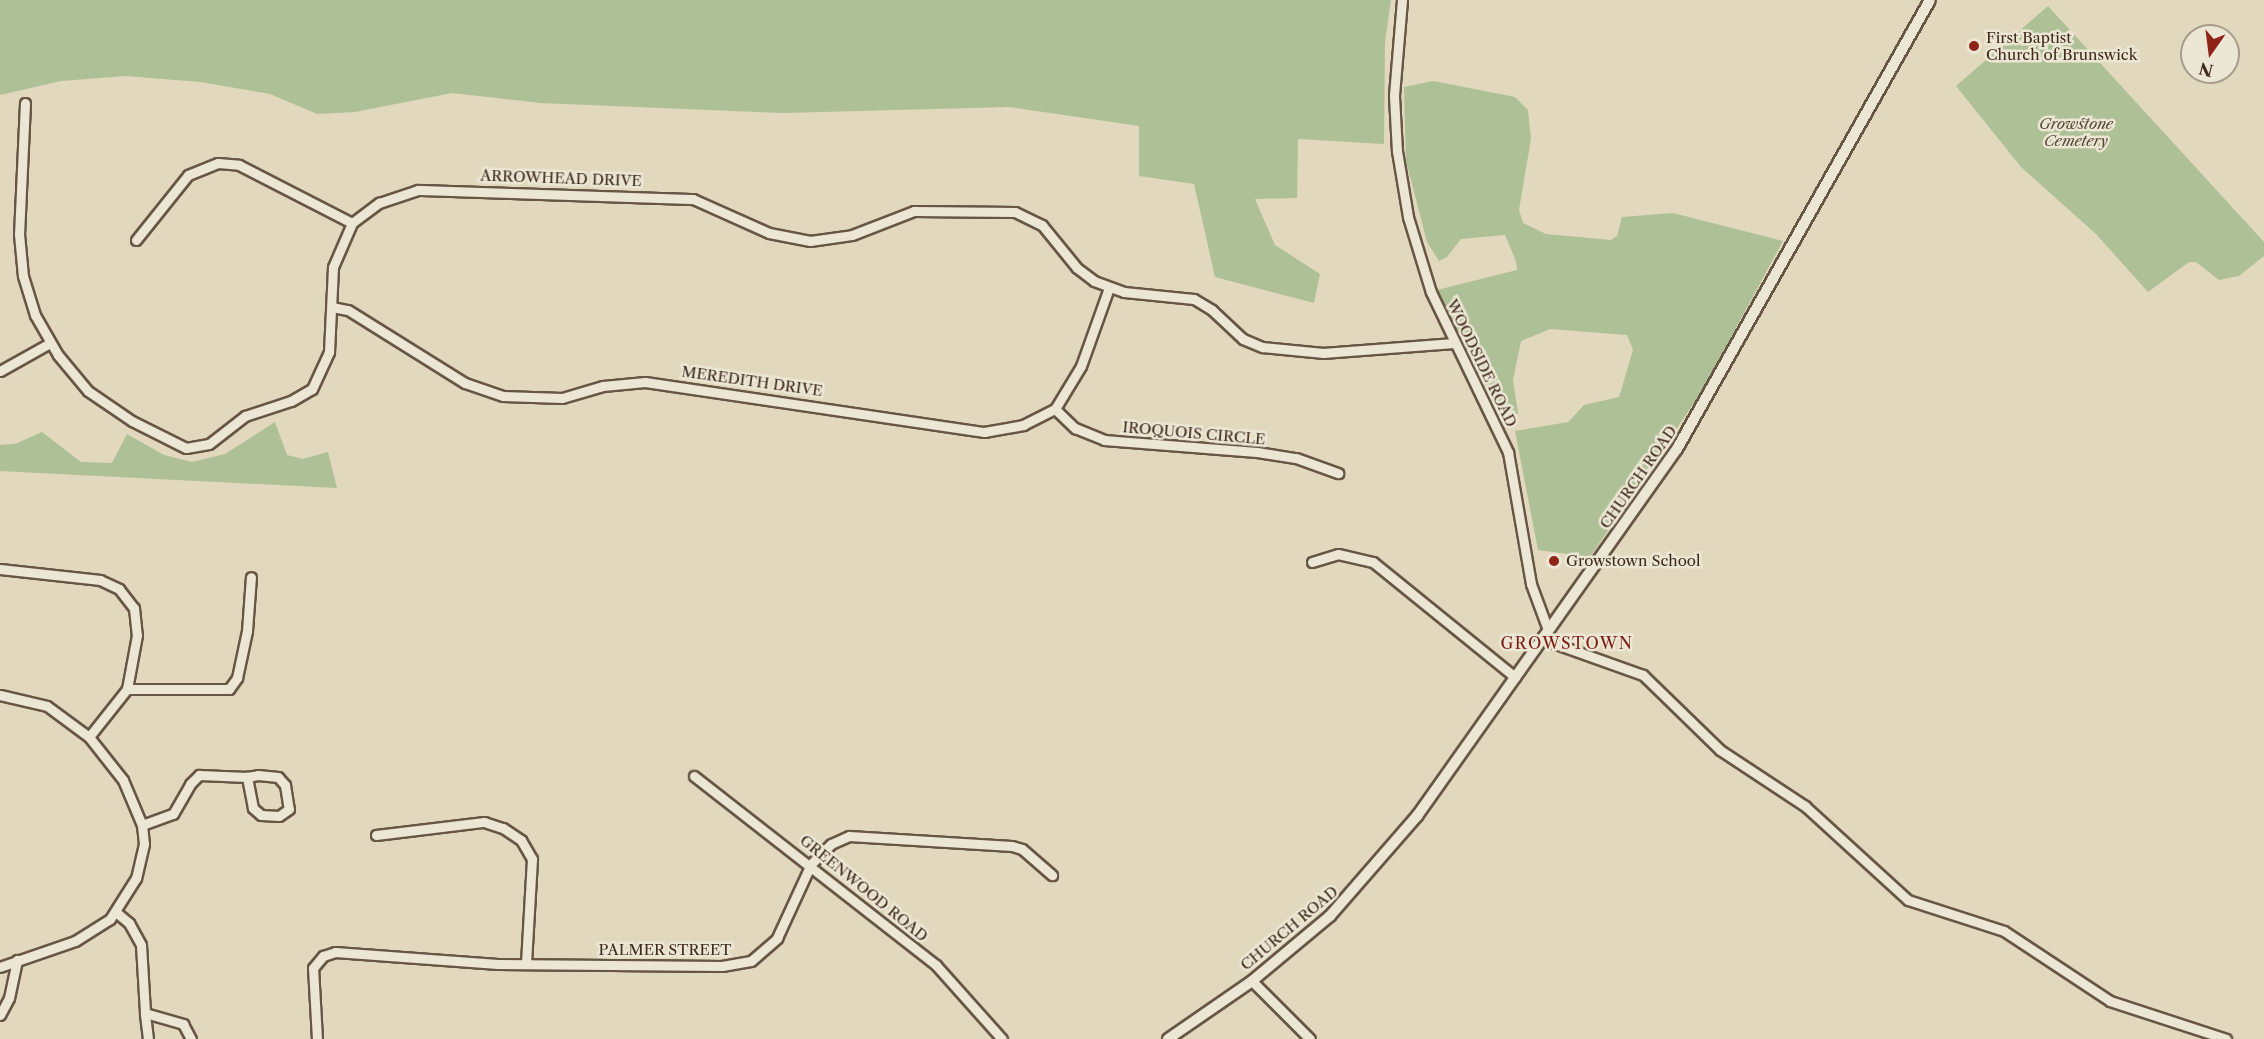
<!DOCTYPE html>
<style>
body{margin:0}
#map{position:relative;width:2264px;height:1039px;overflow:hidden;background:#e1d8bd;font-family:"Libre Caslon Text",serif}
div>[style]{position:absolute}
.green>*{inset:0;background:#aec095}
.roads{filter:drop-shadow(2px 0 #685645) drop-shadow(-2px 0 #685645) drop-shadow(0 2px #685645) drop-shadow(0 -2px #685645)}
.minor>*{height:9px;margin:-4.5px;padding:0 4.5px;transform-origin:4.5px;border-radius:4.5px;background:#ece6d4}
.tertiary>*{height:10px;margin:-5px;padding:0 5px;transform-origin:5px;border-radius:5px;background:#ece6d4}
.dots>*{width:16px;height:16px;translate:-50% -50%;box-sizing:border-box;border:3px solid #ece6d4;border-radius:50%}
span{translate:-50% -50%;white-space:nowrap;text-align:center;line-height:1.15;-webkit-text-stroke:5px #ece6d4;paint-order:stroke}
.poi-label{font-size:15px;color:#402b1d}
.left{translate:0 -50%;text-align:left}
.park-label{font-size:15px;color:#564935;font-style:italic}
.street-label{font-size:15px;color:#402b1d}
.neighbourhood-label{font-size:16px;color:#7a1f14;letter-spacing:1.5px}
.north{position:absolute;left:2180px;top:24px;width:60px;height:60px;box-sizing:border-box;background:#ece6d4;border:2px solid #a79b8b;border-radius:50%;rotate:194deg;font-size:16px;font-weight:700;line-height:24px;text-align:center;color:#402b1d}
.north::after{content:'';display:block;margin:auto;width:21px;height:27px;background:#8f2418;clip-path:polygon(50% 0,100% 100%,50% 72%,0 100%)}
</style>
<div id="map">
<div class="green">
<div style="clip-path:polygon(0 0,1391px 0,1385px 42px,1384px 144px,1298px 139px,1297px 198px,1255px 199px,1275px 245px,1320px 274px,1314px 303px,1215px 277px,1194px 184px,1139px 176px,1139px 126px,1010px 107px,783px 113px,540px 103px,452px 93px,355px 112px,317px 114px,270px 94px,200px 82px,126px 76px,61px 81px,0 95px)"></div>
<div style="clip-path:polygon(2048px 6px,2264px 242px,2264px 256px,2239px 276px,2219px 280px,2196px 262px,2189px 262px,2148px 292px,2097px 235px,2021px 167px,1956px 86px)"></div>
<div style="clip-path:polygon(1433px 81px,1515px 97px,1528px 110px,1531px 139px,1519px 210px,1523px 223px,1546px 234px,1611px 240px,1617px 236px,1622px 217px,1673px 213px,1783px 241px,1700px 394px,1590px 557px,1538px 550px,1515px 431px,1568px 422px,1584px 405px,1619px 397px,1633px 350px,1627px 335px,1550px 329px,1521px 341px,1513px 380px,1518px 413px,1508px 420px,1501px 412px,1437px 290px,1517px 270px,1516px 261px,1505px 235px,1461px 239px,1447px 257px,1439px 261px,1427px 242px,1406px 161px,1404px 87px)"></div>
<div style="clip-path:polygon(275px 422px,287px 455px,303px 459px,328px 452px,337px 488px,0 471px,0 445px,15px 444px,42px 432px,81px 462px,112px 463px,127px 434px,164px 455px,192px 462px,225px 454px)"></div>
</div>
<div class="roads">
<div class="minor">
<div style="left:1402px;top:0;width:96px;rotate:94.8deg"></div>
<div style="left:1394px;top:96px;width:55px;rotate:86.9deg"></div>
<div style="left:1397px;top:151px;width:67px;rotate:80.5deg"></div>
<div style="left:1408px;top:217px;width:78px;rotate:73deg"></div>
<div style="left:1431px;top:292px;width:178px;rotate:64.3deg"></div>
<div style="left:1508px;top:452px;width:134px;rotate:80.1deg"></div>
<div style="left:1531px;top:584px;width:49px;rotate:69.7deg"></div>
<div style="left:25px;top:103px;width:131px;rotate:92.6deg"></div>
<div style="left:19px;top:234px;width:42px;rotate:84.6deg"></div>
<div style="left:23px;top:276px;width:41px;rotate:72.9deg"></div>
<div style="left:35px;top:315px;width:46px;rotate:60.1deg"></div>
<div style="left:58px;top:355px;width:47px;rotate:50.2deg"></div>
<div style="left:88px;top:391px;width:53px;rotate:34.3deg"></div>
<div style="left:132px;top:421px;width:60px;rotate:26.6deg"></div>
<div style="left:186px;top:448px;width:23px;rotate:-10deg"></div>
<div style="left:209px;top:444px;width:46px;rotate:-37.9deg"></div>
<div style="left:245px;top:416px;width:48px;rotate:-18.1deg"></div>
<div style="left:291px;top:401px;width:24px;rotate:-30deg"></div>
<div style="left:312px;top:389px;width:41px;rotate:-65.3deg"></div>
<div style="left:329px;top:352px;width:85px;rotate:-87.3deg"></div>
<div style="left:333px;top:267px;width:48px;rotate:-66.6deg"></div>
<div style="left:352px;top:223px;width:34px;rotate:-37deg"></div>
<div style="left:379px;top:203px;width:41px;rotate:-18.4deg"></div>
<div style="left:418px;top:190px;width:275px;rotate:1.9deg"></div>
<div style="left:693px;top:199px;width:83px;rotate:24.1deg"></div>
<div style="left:769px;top:233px;width:42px;rotate:11deg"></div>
<div style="left:810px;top:241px;width:42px;rotate:-8.1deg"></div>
<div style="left:852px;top:235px;width:66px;rotate:-21.2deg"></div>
<div style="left:914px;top:211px;width:101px;rotate:0.6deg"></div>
<div style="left:1015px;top:212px;width:30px;rotate:26deg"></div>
<div style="left:1042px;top:225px;width:55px;rotate:50.9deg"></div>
<div style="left:1077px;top:268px;width:21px;rotate:37deg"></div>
<div style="left:1094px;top:281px;width:32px;rotate:20deg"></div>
<div style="left:1124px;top:292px;width:70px;rotate:5.7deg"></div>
<div style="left:1194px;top:299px;width:21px;rotate:31deg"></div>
<div style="left:1212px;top:310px;width:42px;rotate:43.1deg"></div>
<div style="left:1243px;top:339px;width:21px;rotate:23deg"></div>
<div style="left:1262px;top:347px;width:62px;rotate:5.5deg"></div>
<div style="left:1324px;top:353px;width:129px;rotate:-4.4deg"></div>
<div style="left:136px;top:240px;width:83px;rotate:-51.3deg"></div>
<div style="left:188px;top:175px;width:32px;rotate:-22deg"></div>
<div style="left:218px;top:163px;width:21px;rotate:5deg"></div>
<div style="left:239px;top:165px;width:127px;rotate:27.2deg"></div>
<div style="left:332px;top:307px;width:16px;rotate:11deg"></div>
<div style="left:348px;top:310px;width:138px;rotate:32deg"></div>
<div style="left:465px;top:383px;width:40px;rotate:18.9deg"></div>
<div style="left:503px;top:396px;width:59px;rotate:1.9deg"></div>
<div style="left:562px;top:398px;width:43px;rotate:-16.3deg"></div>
<div style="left:603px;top:386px;width:42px;rotate:-5.4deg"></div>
<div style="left:645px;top:382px;width:343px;rotate:8.4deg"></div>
<div style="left:984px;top:432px;width:40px;rotate:-10deg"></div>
<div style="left:1023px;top:425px;width:36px;rotate:-27deg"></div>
<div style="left:1055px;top:409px;width:50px;rotate:-58.8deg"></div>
<div style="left:1081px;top:366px;width:83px;rotate:-70.3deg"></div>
<div style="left:0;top:371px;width:57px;rotate:-29.2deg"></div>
<div style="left:1055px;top:409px;width:28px;rotate:44deg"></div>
<div style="left:1075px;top:428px;width:31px;rotate:22deg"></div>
<div style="left:1104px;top:440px;width:153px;rotate:4.5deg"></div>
<div style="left:1257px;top:452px;width:39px;rotate:9deg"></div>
<div style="left:1296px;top:458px;width:45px;rotate:19.7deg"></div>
<div style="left:1312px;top:562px;width:27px;rotate:-17deg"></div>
<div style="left:1338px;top:554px;width:36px;rotate:13deg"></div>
<div style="left:1373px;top:562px;width:183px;rotate:39deg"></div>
<div style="left:0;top:569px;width:101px;rotate:6.3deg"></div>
<div style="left:100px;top:580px;width:21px;rotate:25deg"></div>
<div style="left:119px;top:589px;width:24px;rotate:52deg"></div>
<div style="left:134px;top:608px;width:27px;rotate:84deg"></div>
<div style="left:137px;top:635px;width:55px;rotate:100.5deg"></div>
<div style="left:127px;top:689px;width:61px;rotate:128.4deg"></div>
<div style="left:1542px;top:639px;width:107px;rotate:19.6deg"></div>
<div style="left:1643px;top:675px;width:107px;rotate:44.2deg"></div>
<div style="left:1720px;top:750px;width:102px;rotate:33.4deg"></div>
<div style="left:1805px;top:806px;width:139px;rotate:42.4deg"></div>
<div style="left:1908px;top:900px;width:101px;rotate:17.9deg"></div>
<div style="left:2004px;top:931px;width:127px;rotate:33.4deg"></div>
<div style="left:2110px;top:1001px;width:122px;rotate:18.1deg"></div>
<div style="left:127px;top:689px;width:102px"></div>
<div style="left:229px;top:689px;width:14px;rotate:-54deg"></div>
<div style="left:237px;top:678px;width:48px;rotate:-78deg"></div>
<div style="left:247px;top:631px;width:54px;rotate:-85.8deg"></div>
<div style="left:0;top:695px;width:48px;rotate:13.2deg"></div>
<div style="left:47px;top:706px;width:52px;rotate:36.4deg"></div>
<div style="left:89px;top:737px;width:55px;rotate:51.7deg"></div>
<div style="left:123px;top:780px;width:49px;rotate:67.1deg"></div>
<div style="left:142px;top:825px;width:19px;rotate:84deg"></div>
<div style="left:144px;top:844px;width:35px;rotate:103deg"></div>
<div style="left:136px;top:878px;width:49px;rotate:122.4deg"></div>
<div style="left:110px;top:919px;width:41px;rotate:147.8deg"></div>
<div style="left:75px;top:941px;width:79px;rotate:160.9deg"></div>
<div style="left:258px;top:775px;width:20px;rotate:6deg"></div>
<div style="left:278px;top:777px;width:11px;rotate:49deg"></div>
<div style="left:285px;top:785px;width:24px;rotate:81deg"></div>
<div style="left:289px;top:809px;width:12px;rotate:145deg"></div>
<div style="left:279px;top:816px;width:18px;rotate:-177deg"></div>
<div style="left:261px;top:815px;width:11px;rotate:-139deg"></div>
<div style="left:253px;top:808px;width:32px;rotate:-101deg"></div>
<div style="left:247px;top:777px;width:11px;rotate:-10deg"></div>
<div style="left:694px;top:776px;width:307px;rotate:38deg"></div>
<div style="left:936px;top:965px;width:99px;rotate:48.3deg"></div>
<div style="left:142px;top:825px;width:33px;rotate:-20deg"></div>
<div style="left:173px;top:814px;width:34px;rotate:-60deg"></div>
<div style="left:190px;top:784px;width:13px;rotate:-45deg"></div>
<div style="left:199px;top:775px;width:48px;rotate:2.4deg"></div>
<div style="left:376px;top:835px;width:109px;rotate:-6.9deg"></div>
<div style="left:484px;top:822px;width:20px;rotate:18deg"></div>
<div style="left:503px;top:828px;width:22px;rotate:34deg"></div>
<div style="left:521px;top:840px;width:22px;rotate:60deg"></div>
<div style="left:532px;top:859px;width:105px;rotate:93.3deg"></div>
<div style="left:117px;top:913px;width:16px;rotate:40deg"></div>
<div style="left:129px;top:923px;width:25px;rotate:61deg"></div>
<div style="left:141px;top:945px;width:68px;rotate:86.6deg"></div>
<div style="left:1252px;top:981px;width:82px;rotate:45deg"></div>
<div style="left:0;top:1015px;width:19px;rotate:-62deg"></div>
<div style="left:9px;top:998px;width:39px;rotate:-78deg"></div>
<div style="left:148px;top:1039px;width:26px;rotate:-97deg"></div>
<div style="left:145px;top:1013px;width:40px;rotate:16deg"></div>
<div style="left:183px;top:1024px;width:17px;rotate:62deg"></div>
<div style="left:317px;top:1039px;width:71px;rotate:-93.2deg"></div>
<div style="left:313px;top:968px;width:16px;rotate:-50deg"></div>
<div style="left:323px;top:956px;width:13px;rotate:-18deg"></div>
<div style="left:335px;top:952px;width:163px;rotate:4.2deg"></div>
<div style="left:498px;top:964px;width:224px;rotate:0.5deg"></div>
<div style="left:722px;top:966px;width:29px;rotate:-10deg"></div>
<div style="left:751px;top:961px;width:35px;rotate:-41deg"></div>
<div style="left:777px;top:938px;width:81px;rotate:-65.3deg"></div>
<div style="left:811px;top:864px;width:28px;rotate:-45deg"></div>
<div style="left:831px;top:844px;width:20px;rotate:-24deg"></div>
<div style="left:849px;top:836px;width:163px;rotate:3.5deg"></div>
<div style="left:1012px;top:846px;width:10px;rotate:17deg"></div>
<div style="left:1022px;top:849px;width:40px;rotate:41deg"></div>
</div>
<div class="tertiary">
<div style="left:1168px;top:1039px;width:102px;rotate:-34.6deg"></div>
<div style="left:1252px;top:981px;width:102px;rotate:-39.8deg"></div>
<div style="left:1330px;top:916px;width:133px;rotate:-49deg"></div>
<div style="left:1417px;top:816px;width:450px;rotate:-54.7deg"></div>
<div style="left:1677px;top:449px;width:515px;rotate:-60.6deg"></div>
</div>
</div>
<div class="dots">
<div style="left:1974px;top:46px;background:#8f2418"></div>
<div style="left:1554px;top:561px;background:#8f2418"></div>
</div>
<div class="poi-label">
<span class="left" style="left:1986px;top:46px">First Baptist<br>Church of Brunswick</span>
<span class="left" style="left:1566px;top:561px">Growstown School</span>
</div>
<div class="park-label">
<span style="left:2076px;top:132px">Growstone<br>Cemetery</span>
</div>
<div class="street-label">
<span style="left:561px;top:178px;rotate:2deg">ARROWHEAD DRIVE</span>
<span style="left:1482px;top:363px;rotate:64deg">WOODSIDE ROAD</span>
<span style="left:752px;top:381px;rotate:8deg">MEREDITH DRIVE</span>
<span style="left:1194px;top:433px;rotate:5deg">IROQUOIS CIRCLE</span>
<span style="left:1638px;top:477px;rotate:-55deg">CHURCH ROAD</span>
<span style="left:864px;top:888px;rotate:39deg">GREENWOOD ROAD</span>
<span style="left:1289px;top:928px;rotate:-40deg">CHURCH ROAD</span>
<span style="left:665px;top:950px">PALMER STREET</span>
</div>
<div class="neighbourhood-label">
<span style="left:1567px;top:643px">GROWSTOWN</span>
</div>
<div class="north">N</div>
</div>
